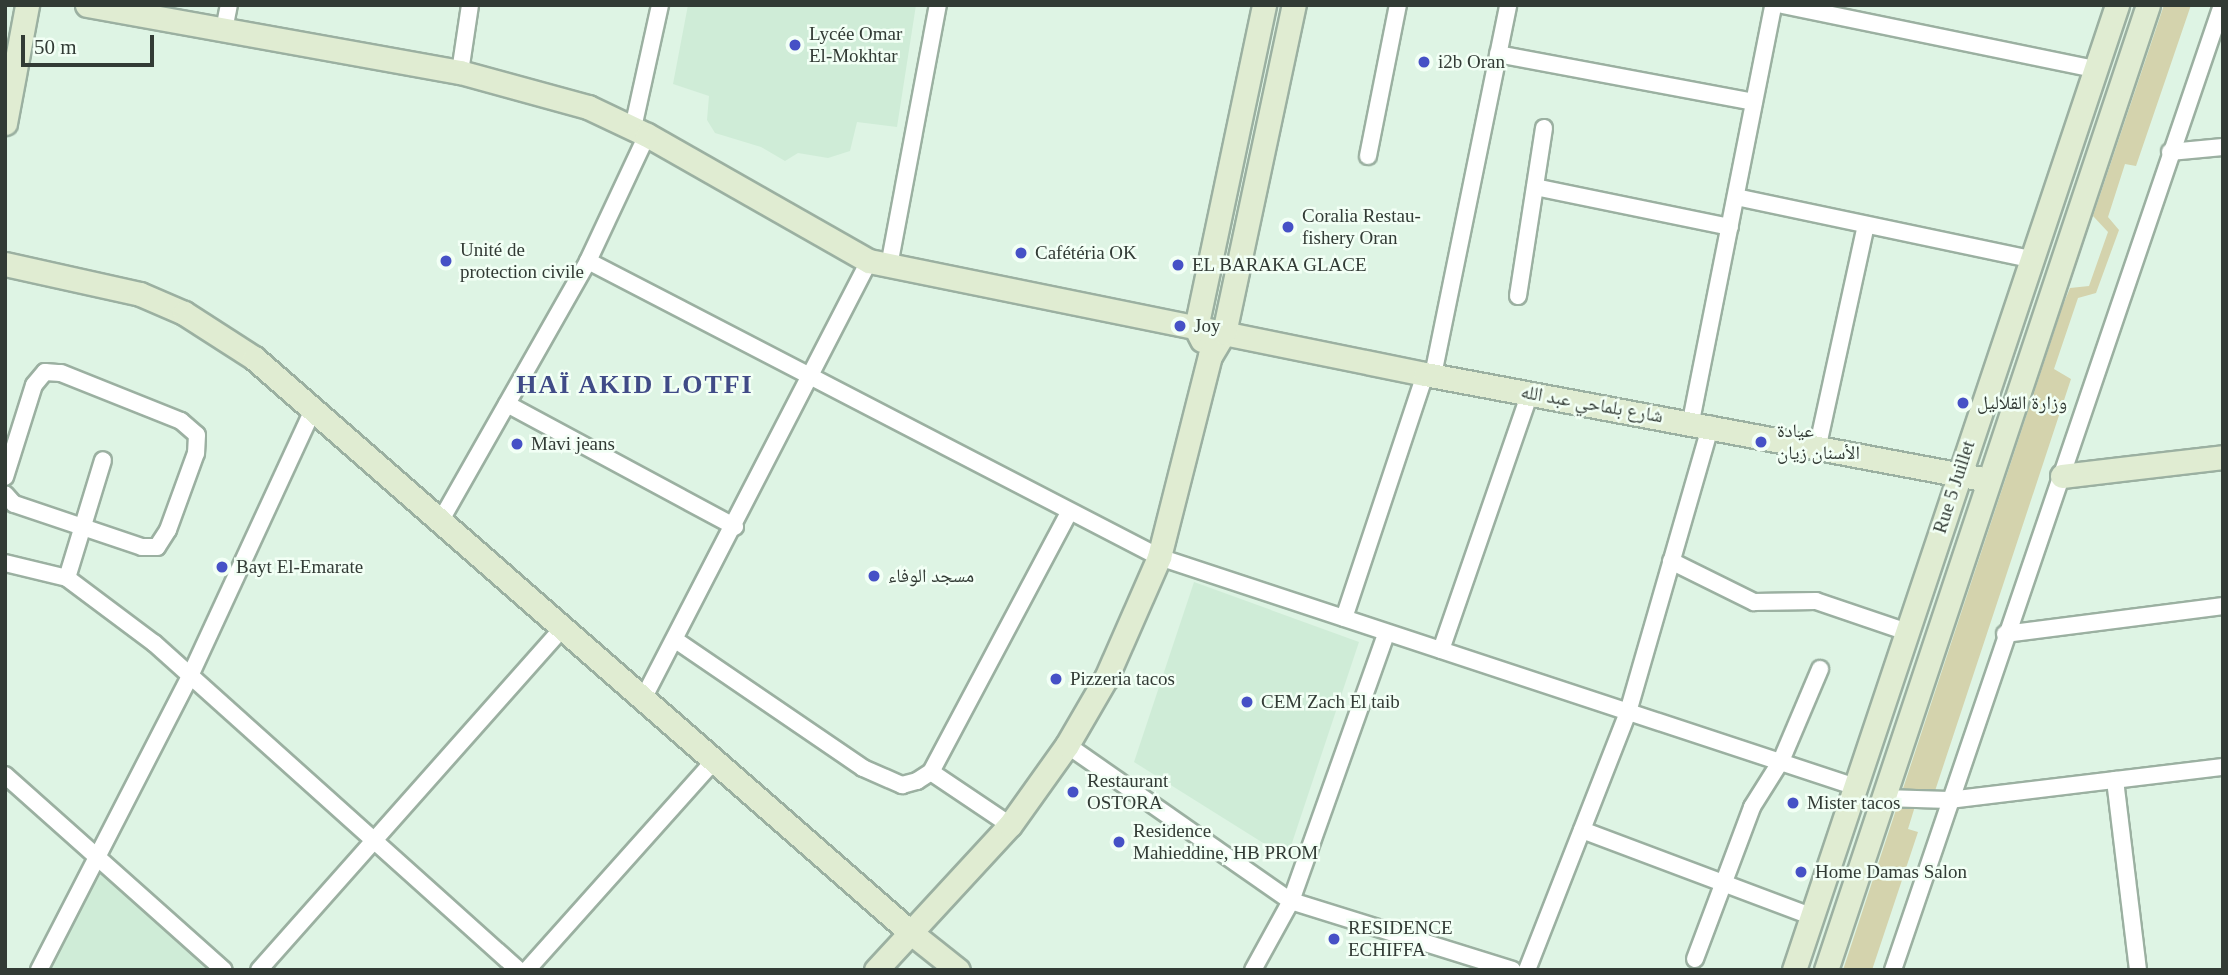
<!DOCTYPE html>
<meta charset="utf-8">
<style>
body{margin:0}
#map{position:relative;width:2228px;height:975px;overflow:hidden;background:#def4e4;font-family:"Times New Roman","Noto Naskh Arabic",serif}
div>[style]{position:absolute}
.built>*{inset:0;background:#cfecd7}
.green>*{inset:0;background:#d4d3ad}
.roads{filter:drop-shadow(2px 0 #9bb0a1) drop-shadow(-2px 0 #9bb0a1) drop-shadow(0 2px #9bb0a1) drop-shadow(0 -2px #9bb0a1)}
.street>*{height:16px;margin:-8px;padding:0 8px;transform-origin:8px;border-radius:8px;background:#fff}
.secondary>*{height:23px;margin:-11.5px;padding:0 11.5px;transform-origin:11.5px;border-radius:11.5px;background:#e0ecd2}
.dots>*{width:19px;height:19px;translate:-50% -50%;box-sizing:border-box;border:4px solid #f2fff5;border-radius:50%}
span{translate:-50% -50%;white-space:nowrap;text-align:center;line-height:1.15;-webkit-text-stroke:5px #f2fff5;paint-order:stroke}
.poi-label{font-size:19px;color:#323b35}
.left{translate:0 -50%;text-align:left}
.street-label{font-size:19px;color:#323b35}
.district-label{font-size:26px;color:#404b87;font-weight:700;letter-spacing:2px}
.frame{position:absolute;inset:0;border:7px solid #323b35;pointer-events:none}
.scale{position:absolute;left:21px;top:35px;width:133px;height:32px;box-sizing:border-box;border:4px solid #323b35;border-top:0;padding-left:9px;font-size:21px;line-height:24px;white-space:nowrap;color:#323b35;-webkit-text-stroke:5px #f2fff5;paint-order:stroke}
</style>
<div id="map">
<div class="built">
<div style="clip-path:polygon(688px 5px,916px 5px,897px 127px,857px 122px,850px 151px,828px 158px,798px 153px,785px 161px,761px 147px,715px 133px,707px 120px,709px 96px,673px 84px)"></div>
<div style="clip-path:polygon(1194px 582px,1359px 642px,1287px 858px,1134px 762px)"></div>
<div style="clip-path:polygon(98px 871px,111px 877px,212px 970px,46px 970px)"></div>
</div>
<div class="green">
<div style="clip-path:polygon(2164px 5px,2191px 5px,2136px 166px,2125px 164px,2108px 217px,2119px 230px,2096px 293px,2078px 298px,2054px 369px,2071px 379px,1934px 794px,1920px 790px,1908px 829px,1918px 832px,1872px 970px,1843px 970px,2063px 305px,2070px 288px,2089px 286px,2108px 232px,2093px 216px)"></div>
</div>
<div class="roads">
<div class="street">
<div style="left:1783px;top:5px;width:318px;rotate:11.6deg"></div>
<div style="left:224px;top:30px;width:25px;rotate:-79deg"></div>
<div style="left:1498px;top:54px;width:260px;rotate:10.6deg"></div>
<div style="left:460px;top:72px;width:68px;rotate:-81.5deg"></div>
<div style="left:633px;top:128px;width:126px;rotate:-77.6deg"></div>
<div style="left:2170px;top:152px;width:53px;rotate:-5.4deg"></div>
<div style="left:1368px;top:156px;width:154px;rotate:-78.8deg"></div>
<div style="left:1535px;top:187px;width:199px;rotate:11.6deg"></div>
<div style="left:1736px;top:197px;width:300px;rotate:11.9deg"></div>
<div style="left:588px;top:261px;width:643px;rotate:27.4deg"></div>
<div style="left:1159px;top:557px;width:734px;rotate:18.26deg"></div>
<div style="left:889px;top:266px;width:266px;rotate:-79.4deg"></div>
<div style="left:1518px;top:296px;width:170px;rotate:-81.2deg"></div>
<div style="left:1433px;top:375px;width:378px;rotate:-78.5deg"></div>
<div style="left:507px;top:404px;width:259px;rotate:28.3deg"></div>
<div style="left:1691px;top:421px;width:424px;rotate:-78.8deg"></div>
<div style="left:1818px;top:445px;width:225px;rotate:-77.7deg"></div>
<div style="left:5px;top:477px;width:96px;rotate:-72.5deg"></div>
<div style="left:34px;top:385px;width:17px;rotate:-50deg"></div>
<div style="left:45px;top:372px;width:16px;rotate:4deg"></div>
<div style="left:61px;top:373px;width:129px;rotate:21.8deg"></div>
<div style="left:181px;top:421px;width:21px;rotate:41deg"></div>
<div style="left:197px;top:435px;width:18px;rotate:93deg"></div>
<div style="left:196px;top:453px;width:82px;rotate:110deg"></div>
<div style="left:168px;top:530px;width:20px;rotate:123deg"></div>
<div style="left:157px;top:547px;width:15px;rotate:180deg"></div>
<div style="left:142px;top:547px;width:135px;rotate:-161.4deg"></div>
<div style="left:14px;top:504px;width:13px;rotate:-132deg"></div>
<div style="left:441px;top:520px;width:298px;rotate:-60.4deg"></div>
<div style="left:588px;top:261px;width:139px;rotate:-64.9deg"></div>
<div style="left:1671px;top:561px;width:93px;rotate:26.3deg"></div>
<div style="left:1754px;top:602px;width:62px;rotate:-0.9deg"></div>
<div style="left:1816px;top:601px;width:96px;rotate:18.8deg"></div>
<div style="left:5px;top:563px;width:64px;rotate:13.6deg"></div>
<div style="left:67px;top:578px;width:109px;rotate:36.8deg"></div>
<div style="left:154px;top:643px;width:489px;rotate:41.9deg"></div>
<div style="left:67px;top:578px;width:123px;rotate:-73deg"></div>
<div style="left:1344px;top:618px;width:257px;rotate:-71.6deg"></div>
<div style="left:2005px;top:634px;width:220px;rotate:-7.3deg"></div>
<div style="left:677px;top:641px;width:225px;rotate:34.3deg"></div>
<div style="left:863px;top:768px;width:43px;rotate:23.6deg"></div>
<div style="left:902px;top:785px;width:16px;rotate:-15deg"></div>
<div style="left:917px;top:781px;width:17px;rotate:-33deg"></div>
<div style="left:931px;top:772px;width:294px;rotate:-62deg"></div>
<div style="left:1441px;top:650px;width:272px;rotate:-70.9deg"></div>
<div style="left:643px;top:699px;width:493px;rotate:-62.7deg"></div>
<div style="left:1067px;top:745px;width:273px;rotate:34.9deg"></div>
<div style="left:1291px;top:901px;width:232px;rotate:17.3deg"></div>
<div style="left:931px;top:772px;width:95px;rotate:33.9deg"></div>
<div style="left:5px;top:775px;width:293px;rotate:41.7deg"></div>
<div style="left:2115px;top:780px;width:191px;rotate:83.1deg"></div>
<div style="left:1884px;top:798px;width:65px;rotate:1.8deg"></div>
<div style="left:1949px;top:800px;width:276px;rotate:-6.9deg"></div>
<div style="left:1582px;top:830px;width:245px;rotate:20.6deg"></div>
<div style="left:1695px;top:959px;width:162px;rotate:-69.4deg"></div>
<div style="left:1752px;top:807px;width:54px;rotate:-57.8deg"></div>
<div style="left:1781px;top:761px;width:100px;rotate:-67deg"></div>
<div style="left:39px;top:970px;width:331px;rotate:-62.8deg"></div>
<div style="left:190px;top:676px;width:293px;rotate:-65.2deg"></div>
<div style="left:259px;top:970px;width:456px;rotate:-48.4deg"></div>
<div style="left:527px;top:970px;width:279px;rotate:-48.2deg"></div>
<div style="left:1253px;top:970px;width:79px;rotate:-61.2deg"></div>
<div style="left:1291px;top:901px;width:283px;rotate:-70.4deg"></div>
<div style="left:1527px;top:970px;width:277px;rotate:-68.6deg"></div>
<div style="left:1628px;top:712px;width:299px;rotate:-73.9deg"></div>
<div style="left:1893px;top:970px;width:1020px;rotate:-71.17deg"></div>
</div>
<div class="secondary">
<div style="left:87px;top:5px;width:379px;rotate:10.2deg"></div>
<div style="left:460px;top:72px;width:133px;rotate:15.3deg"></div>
<div style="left:588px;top:107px;width:65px;rotate:25.4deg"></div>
<div style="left:647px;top:135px;width:255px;rotate:29.6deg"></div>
<div style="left:869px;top:261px;width:567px;rotate:11.49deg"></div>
<div style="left:1425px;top:374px;width:573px;rotate:10.66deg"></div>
<div style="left:5px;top:123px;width:120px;rotate:-79.4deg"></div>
<div style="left:5px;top:264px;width:138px;rotate:12.5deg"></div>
<div style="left:140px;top:294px;width:48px;rotate:23.4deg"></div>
<div style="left:184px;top:313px;width:83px;rotate:32.7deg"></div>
<div style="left:254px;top:358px;width:872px;rotate:41.19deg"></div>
<div style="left:910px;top:932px;width:61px;rotate:38.4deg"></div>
<div style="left:1202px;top:340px;width:13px;rotate:-117deg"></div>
<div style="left:1196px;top:328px;width:330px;rotate:-78.1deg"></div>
<div style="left:2062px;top:476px;width:162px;rotate:-6.7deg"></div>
<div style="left:876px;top:970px;width:197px;rotate:-47.3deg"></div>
<div style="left:1010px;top:825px;width:98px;rotate:-54.5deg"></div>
<div style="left:1067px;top:745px;width:78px;rotate:-59.8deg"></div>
<div style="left:1106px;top:678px;width:132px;rotate:-66.3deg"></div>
<div style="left:1159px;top:557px;width:207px;rotate:-75.8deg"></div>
<div style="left:1210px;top:356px;width:27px;rotate:-59deg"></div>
<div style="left:1224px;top:333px;width:335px;rotate:-78deg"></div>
<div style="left:1794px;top:970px;width:1018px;rotate:-71.49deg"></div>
<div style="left:1826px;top:970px;width:1017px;rotate:-71.55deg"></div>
</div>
</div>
<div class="dots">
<div style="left:795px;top:45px;background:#4651c6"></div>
<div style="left:1424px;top:62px;background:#4651c6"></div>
<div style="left:1288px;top:227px;background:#4651c6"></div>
<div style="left:1021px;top:253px;background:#4651c6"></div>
<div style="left:446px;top:261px;background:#4651c6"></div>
<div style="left:1178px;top:265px;background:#4651c6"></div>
<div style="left:1180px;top:326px;background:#4651c6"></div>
<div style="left:1963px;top:403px;background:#4651c6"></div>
<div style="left:1761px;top:442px;background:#4651c6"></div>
<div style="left:517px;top:444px;background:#4651c6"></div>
<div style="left:222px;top:567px;background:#4651c6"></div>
<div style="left:874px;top:576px;background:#4651c6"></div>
<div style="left:1056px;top:679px;background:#4651c6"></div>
<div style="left:1247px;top:702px;background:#4651c6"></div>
<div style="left:1073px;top:792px;background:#4651c6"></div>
<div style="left:1793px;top:803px;background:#4651c6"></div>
<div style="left:1119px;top:842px;background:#4651c6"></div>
<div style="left:1801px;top:872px;background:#4651c6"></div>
<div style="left:1334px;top:939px;background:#4651c6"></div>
</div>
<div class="poi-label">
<span class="left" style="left:809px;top:45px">Lycée Omar<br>El-Mokhtar</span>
<span class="left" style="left:1438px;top:62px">i2b Oran</span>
<span class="left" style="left:1302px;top:227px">Coralia Restau-<br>fishery Oran</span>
<span class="left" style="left:460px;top:261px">Unité de<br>protection civile</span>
<span class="left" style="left:1035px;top:253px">Cafétéria OK</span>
<span class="left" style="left:1192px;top:265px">EL BARAKA GLACE</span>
<span class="left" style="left:1194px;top:326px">Joy</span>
<span class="left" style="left:1977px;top:403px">وزارة القلاليل</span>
<span class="left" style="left:1777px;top:442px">عيادة<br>الأسنان زيان</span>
<span class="left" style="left:531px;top:444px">Mavi jeans</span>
<span class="left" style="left:236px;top:567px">Bayt El-Emarate</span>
<span class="left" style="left:888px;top:576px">مسجد الوفاء</span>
<span class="left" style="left:1070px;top:679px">Pizzeria tacos</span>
<span class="left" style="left:1261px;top:702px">CEM Zach El taib</span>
<span class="left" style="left:1087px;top:792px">Restaurant<br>OSTORA</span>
<span class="left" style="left:1807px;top:803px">Mister tacos</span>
<span class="left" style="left:1133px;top:842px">Residence<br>Mahieddine, HB PROM</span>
<span class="left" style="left:1815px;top:872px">Home Damas Salon</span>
<span class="left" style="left:1348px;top:939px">RESIDENCE<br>ECHIFFA</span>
</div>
<div class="street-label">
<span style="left:1592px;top:404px;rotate:10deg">شارع بلماحي عبد الله</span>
<span style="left:1954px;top:487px;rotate:-72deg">Rue 5 Juillet</span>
</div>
<div class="district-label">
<span style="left:635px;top:385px">HAÏ AKID LOTFI</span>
</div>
<div class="frame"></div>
<div class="scale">50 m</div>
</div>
